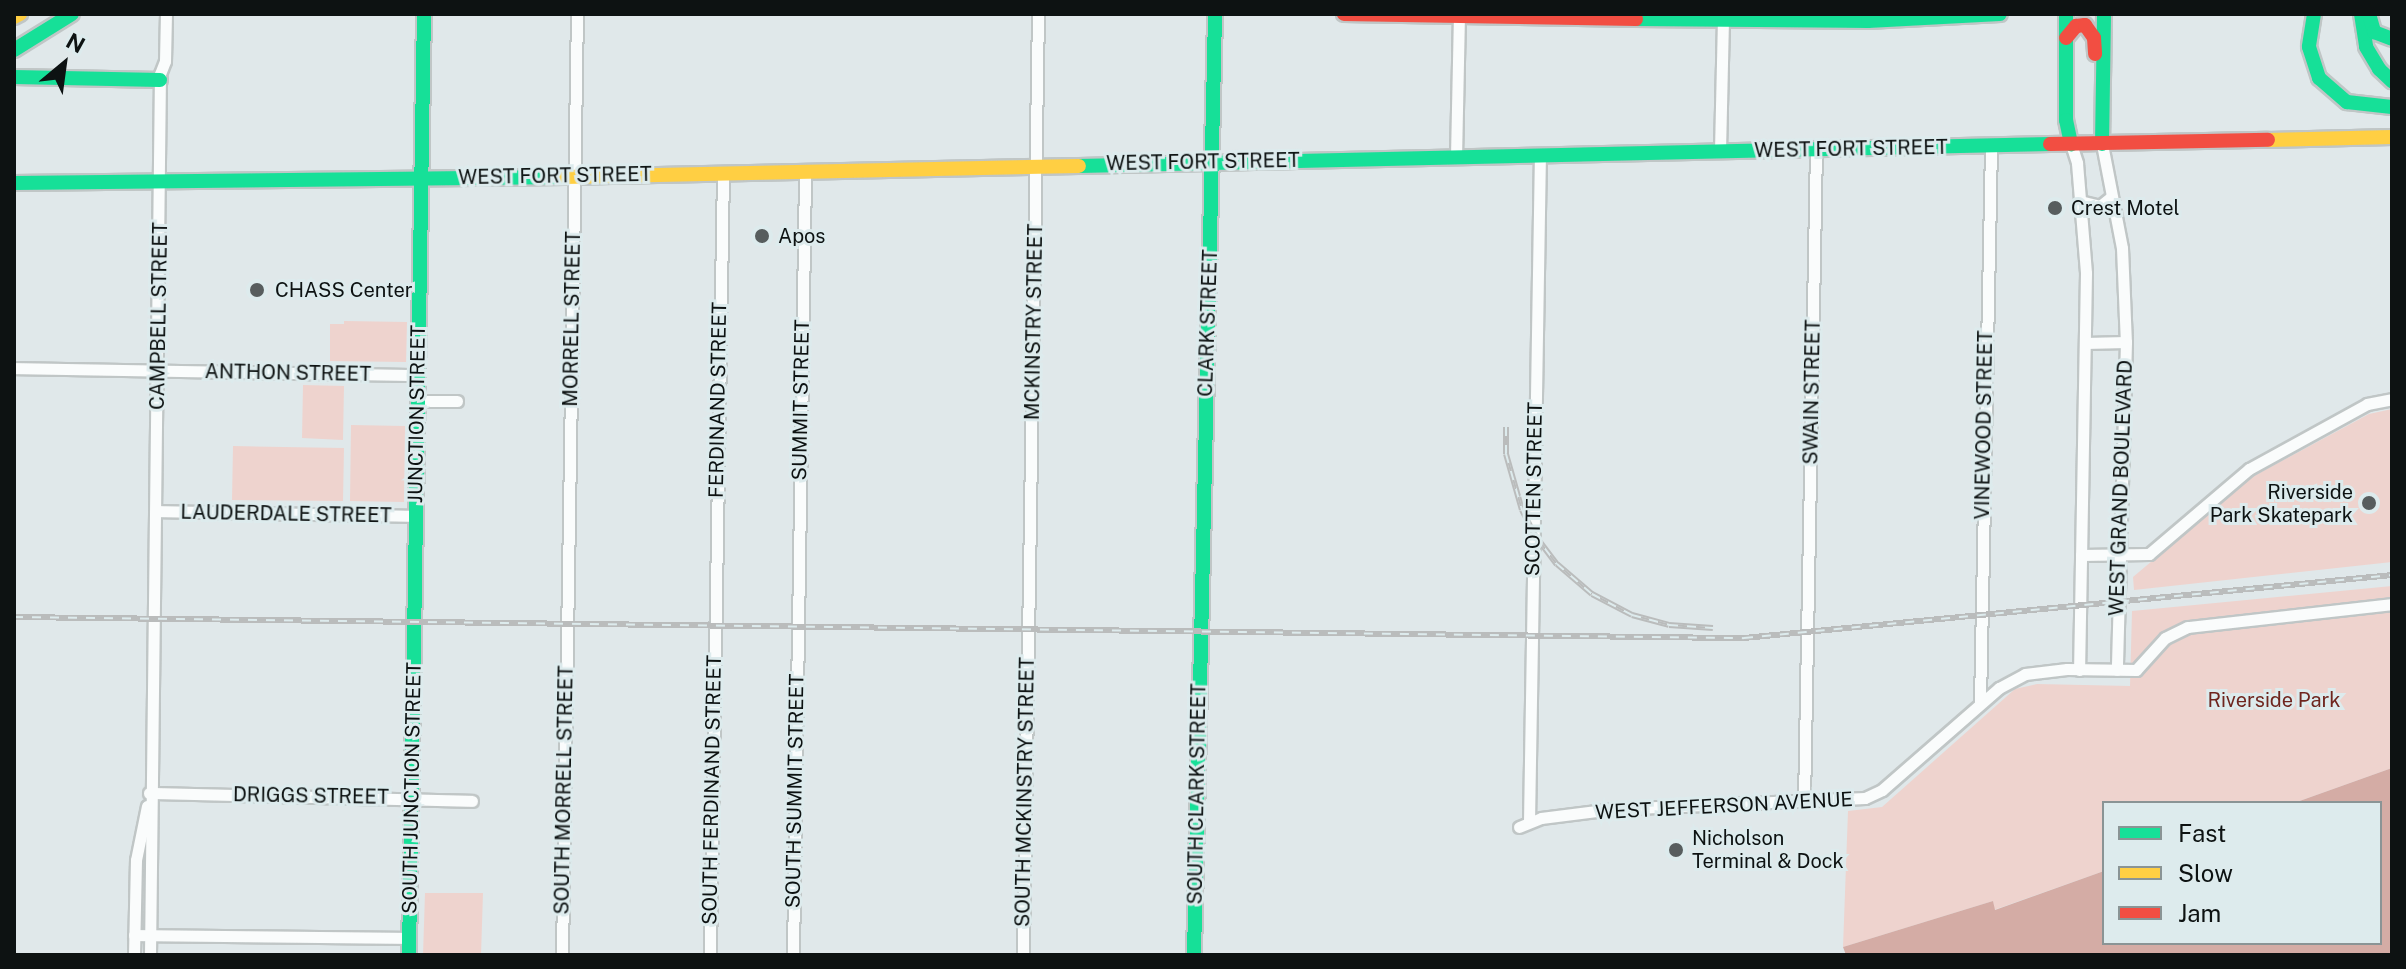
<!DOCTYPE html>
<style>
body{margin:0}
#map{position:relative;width:2406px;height:969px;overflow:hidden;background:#e0e8ea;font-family:"Public Sans",sans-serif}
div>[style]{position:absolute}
.green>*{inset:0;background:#eed3ce}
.water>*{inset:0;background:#d4aca5}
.roads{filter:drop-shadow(2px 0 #c0c6c6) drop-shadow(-2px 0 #c0c6c6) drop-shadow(0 2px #c0c6c6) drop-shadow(0 -2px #c0c6c6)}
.street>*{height:11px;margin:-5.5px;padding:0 5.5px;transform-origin:5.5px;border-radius:5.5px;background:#fafcfc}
.fast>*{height:14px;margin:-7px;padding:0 7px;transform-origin:7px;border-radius:7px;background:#16e098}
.slow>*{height:14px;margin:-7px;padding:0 7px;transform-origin:7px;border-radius:7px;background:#ffcf43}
.jam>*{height:14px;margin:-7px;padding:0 7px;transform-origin:7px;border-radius:7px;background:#f24e42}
.rail>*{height:6px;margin-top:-3px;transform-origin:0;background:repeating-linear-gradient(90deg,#ddebed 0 9px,#babcbc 0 18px);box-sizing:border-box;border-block:2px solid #babcbc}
.dots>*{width:22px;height:22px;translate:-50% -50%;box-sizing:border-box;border:4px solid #ddebed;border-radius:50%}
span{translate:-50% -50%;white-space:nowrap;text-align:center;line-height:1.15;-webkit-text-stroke:6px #ddebed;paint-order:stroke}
.street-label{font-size:20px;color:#0d1212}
.poi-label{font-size:20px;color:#0d1212}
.left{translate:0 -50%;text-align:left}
.right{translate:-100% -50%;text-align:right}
.park-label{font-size:20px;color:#6f251e}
.frame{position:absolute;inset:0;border:16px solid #0d1212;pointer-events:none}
.legend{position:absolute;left:2102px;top:801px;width:280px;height:144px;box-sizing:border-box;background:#ddebed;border:2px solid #8a9495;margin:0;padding:10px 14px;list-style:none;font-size:24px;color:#0d1212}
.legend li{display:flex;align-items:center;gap:16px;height:40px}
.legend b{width:40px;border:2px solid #8a9495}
.north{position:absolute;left:24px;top:24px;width:80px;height:80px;-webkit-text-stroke:6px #ddebed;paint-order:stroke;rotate:29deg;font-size:22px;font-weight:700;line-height:32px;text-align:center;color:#0d1212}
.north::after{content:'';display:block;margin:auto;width:28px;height:36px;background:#0d1212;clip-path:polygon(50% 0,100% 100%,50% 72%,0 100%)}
</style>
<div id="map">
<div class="green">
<div style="clip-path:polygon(344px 321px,407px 322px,406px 362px,330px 361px,330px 324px,344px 324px)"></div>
<div style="clip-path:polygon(303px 385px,344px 386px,343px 440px,302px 438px)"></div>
<div style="clip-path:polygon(2392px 409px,2392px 562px,2134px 590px,2133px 577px,2252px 477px,2369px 414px)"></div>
<div style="clip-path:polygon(351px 425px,405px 426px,404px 502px,350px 501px)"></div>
<div style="clip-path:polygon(233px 446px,344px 448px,343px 501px,232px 500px)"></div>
<div style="clip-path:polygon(2392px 586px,2392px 768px,2294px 803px,2104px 803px,2104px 871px,1994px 910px,1993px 901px,1843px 947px,1848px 811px,1882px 807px,2015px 689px,2037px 684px,2130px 686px,2132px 611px)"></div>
<div style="clip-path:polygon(425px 893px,483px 893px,481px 955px,423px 955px)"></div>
</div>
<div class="water">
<div style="clip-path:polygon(2392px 768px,2392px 955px,1846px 955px,1843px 947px,1993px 901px,1995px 910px,2104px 871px,2104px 943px,2380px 943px,2380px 803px,2294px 803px)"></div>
</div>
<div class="roads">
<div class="street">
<div style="left:2071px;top:144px;width:20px;rotate:72deg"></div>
<div style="left:2077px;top:163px;width:110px;rotate:85.3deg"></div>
<div style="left:2086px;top:273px;width:397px;rotate:91deg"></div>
<div style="left:2102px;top:144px;width:106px;rotate:79.1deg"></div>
<div style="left:2122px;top:248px;width:94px;rotate:87.6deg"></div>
<div style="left:2126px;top:342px;width:328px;rotate:91.6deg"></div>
<div style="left:1720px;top:151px;width:132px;rotate:-88.7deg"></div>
<div style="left:1456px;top:157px;width:139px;rotate:-88.8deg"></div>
<div style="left:2080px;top:201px;width:21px;rotate:14deg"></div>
<div style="left:2100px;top:206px;width:14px;rotate:-39deg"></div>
<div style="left:2085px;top:343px;width:41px;rotate:-1.4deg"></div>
<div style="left:14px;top:368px;width:404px;rotate:1deg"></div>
<div style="left:418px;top:401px;width:39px"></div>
<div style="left:157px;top:511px;width:259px;rotate:1.1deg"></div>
<div style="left:2081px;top:555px;width:68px;rotate:-0.8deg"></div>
<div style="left:2149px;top:554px;width:131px;rotate:-40.4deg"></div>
<div style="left:2249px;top:469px;width:135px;rotate:-28.8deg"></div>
<div style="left:2367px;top:404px;width:25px;rotate:-11deg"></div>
<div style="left:1980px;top:703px;width:557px;rotate:-88.87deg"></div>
<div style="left:149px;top:793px;width:323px;rotate:1.4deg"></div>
<div style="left:1804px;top:802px;width:653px;rotate:-88.95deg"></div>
<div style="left:1529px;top:822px;width:667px;rotate:-89.06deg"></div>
<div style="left:1519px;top:827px;width:24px;rotate:-22deg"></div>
<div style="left:1541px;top:818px;width:72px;rotate:-7.2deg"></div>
<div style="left:1612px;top:809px;width:253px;rotate:-2.5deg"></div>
<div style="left:1865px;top:798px;width:19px;rotate:-25deg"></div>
<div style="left:1882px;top:790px;width:155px;rotate:-41.1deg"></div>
<div style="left:1999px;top:688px;width:30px;rotate:-28deg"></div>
<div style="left:2025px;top:674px;width:42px;rotate:-6.8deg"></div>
<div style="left:2067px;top:669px;width:69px;rotate:0.8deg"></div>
<div style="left:2136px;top:670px;width:43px;rotate:-47.8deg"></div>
<div style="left:2165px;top:638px;width:25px;rotate:-26deg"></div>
<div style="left:2188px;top:627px;width:205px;rotate:-6.4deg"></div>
<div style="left:134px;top:935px;width:275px;rotate:0.6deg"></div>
<div style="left:134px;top:955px;width:95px;rotate:-88.8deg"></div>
<div style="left:136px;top:860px;width:55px;rotate:-78.5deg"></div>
<div style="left:150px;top:955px;width:881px;rotate:-89.35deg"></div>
<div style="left:160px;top:74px;width:14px;rotate:-69deg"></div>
<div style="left:165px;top:61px;width:47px;rotate:-88.8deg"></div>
<div style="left:562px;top:955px;width:941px;rotate:-89.09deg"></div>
<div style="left:710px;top:955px;width:782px;rotate:-89.05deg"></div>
<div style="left:793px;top:955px;width:783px;rotate:-89.12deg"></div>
<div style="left:1023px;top:955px;width:941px;rotate:-89.09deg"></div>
</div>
<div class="fast">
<div style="left:2066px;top:14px;width:106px;rotate:90deg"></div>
<div style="left:2066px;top:120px;width:25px;rotate:78deg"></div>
<div style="left:2314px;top:14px;width:33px;rotate:99deg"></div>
<div style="left:2309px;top:47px;width:33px;rotate:72deg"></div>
<div style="left:2319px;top:78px;width:37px;rotate:41deg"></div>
<div style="left:2347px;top:102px;width:45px;rotate:6.3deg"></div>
<div style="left:2361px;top:14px;width:33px;rotate:81deg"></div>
<div style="left:2366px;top:47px;width:26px;rotate:59deg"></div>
<div style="left:2379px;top:69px;width:18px;rotate:43deg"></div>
<div style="left:2369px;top:14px;width:19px;rotate:74deg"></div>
<div style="left:2374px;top:32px;width:19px;rotate:21deg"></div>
<div style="left:1636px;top:19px;width:232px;rotate:0.5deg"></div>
<div style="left:1868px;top:21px;width:132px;rotate:-3deg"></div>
<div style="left:14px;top:50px;width:68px;rotate:-31.8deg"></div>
<div style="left:14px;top:77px;width:146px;rotate:1.2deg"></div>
<div style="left:2102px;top:144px;width:130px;rotate:-89.1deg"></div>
<div style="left:1079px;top:166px;width:971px;rotate:-1.3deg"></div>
<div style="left:14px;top:183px;width:551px;rotate:-0.62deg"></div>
<div style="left:409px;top:955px;width:941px;rotate:-89.09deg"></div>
<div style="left:1194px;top:955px;width:941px;rotate:-88.72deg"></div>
</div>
<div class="slow">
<div style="left:14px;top:17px;width:7px;rotate:-27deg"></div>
<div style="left:2268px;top:140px;width:124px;rotate:-1.4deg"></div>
<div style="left:565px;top:177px;width:514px;rotate:-1.23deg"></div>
</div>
<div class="jam">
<div style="left:1344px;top:14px;width:292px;rotate:1deg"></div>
<div style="left:2066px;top:38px;width:16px;rotate:-50deg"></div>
<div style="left:2076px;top:26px;width:9px;rotate:-6deg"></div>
<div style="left:2085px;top:25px;width:16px;rotate:55deg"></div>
<div style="left:2094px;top:38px;width:16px;rotate:86deg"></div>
<div style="left:2050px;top:144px;width:218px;rotate:-1.1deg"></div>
</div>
</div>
<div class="rail">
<div style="left:1506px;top:427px;width:27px;rotate:90deg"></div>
<div style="left:1506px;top:454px;width:58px;rotate:74.1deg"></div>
<div style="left:1522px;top:510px;width:27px;rotate:63deg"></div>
<div style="left:1534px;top:534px;width:38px;rotate:53deg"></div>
<div style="left:1557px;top:564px;width:46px;rotate:40.6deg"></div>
<div style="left:1592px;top:594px;width:45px;rotate:27.7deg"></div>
<div style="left:1632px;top:615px;width:38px;rotate:15deg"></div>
<div style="left:1669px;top:625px;width:44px;rotate:3.9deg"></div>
<div style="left:14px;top:617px;width:1730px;rotate:0.7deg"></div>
<div style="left:1744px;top:638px;width:651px;rotate:-5.55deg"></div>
</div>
<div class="dots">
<div style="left:2055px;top:208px;background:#575d5e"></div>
<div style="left:762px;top:236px;background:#575d5e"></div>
<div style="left:257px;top:290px;background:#575d5e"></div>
<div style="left:2369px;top:503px;background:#575d5e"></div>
<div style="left:1676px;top:850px;background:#575d5e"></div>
</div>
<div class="street-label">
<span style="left:1851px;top:149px;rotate:-1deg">WEST FORT STREET</span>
<span style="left:1203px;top:162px;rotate:-1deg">WEST FORT STREET</span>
<span style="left:555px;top:176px;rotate:-1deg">WEST FORT STREET</span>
<span style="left:159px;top:316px;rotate:-89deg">CAMPBELL STREET</span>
<span style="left:572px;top:319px;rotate:-89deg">MORRELL STREET</span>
<span style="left:1034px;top:322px;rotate:-89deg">MCKINSTRY STREET</span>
<span style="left:1208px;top:323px;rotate:-88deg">CLARK STREET</span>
<span style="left:288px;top:373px;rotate:1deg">ANTHON STREET</span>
<span style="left:1812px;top:392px;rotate:-89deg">SWAIN STREET</span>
<span style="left:718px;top:400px;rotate:-89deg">FERDINAND STREET</span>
<span style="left:801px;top:400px;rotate:-89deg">SUMMIT STREET</span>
<span style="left:417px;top:414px;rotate:-89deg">JUNCTION STREET</span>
<span style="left:1984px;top:425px;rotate:-89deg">VINEWOOD STREET</span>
<span style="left:2121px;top:488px;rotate:-88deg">WEST GRAND BOULEVARD</span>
<span style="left:1534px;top:489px;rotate:-89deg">SCOTTEN STREET</span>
<span style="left:286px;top:514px;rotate:1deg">LAUDERDALE STREET</span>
<span style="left:412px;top:788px;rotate:-89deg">SOUTH JUNCTION STREET</span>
<span style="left:564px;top:790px;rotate:-89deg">SOUTH MORRELL STREET</span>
<span style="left:712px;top:790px;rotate:-89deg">SOUTH FERDINAND STREET</span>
<span style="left:795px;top:791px;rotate:-89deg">SOUTH SUMMIT STREET</span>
<span style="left:1025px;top:792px;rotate:-89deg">SOUTH MCKINSTRY STREET</span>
<span style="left:1197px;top:794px;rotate:-89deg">SOUTH CLARK STREET</span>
<span style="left:311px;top:796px;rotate:1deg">DRIGGS STREET</span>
<span style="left:1724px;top:806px;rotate:-3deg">WEST JEFFERSON AVENUE</span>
</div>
<div class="poi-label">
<span class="left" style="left:2071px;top:208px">Crest Motel</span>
<span class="left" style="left:778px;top:236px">Apos</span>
<span class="left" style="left:275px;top:290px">CHASS Center</span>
<span class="right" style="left:2353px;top:504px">Riverside<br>Park Skatepark</span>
<span class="left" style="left:1692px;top:850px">Nicholson<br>Terminal &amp; Dock</span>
</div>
<div class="park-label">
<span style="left:2274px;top:700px">Riverside Park</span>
</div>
<div class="frame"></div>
<ul class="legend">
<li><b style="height:10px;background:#16e098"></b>Fast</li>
<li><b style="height:10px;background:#ffcf43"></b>Slow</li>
<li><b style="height:10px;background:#f24e42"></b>Jam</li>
</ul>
<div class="north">N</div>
</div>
